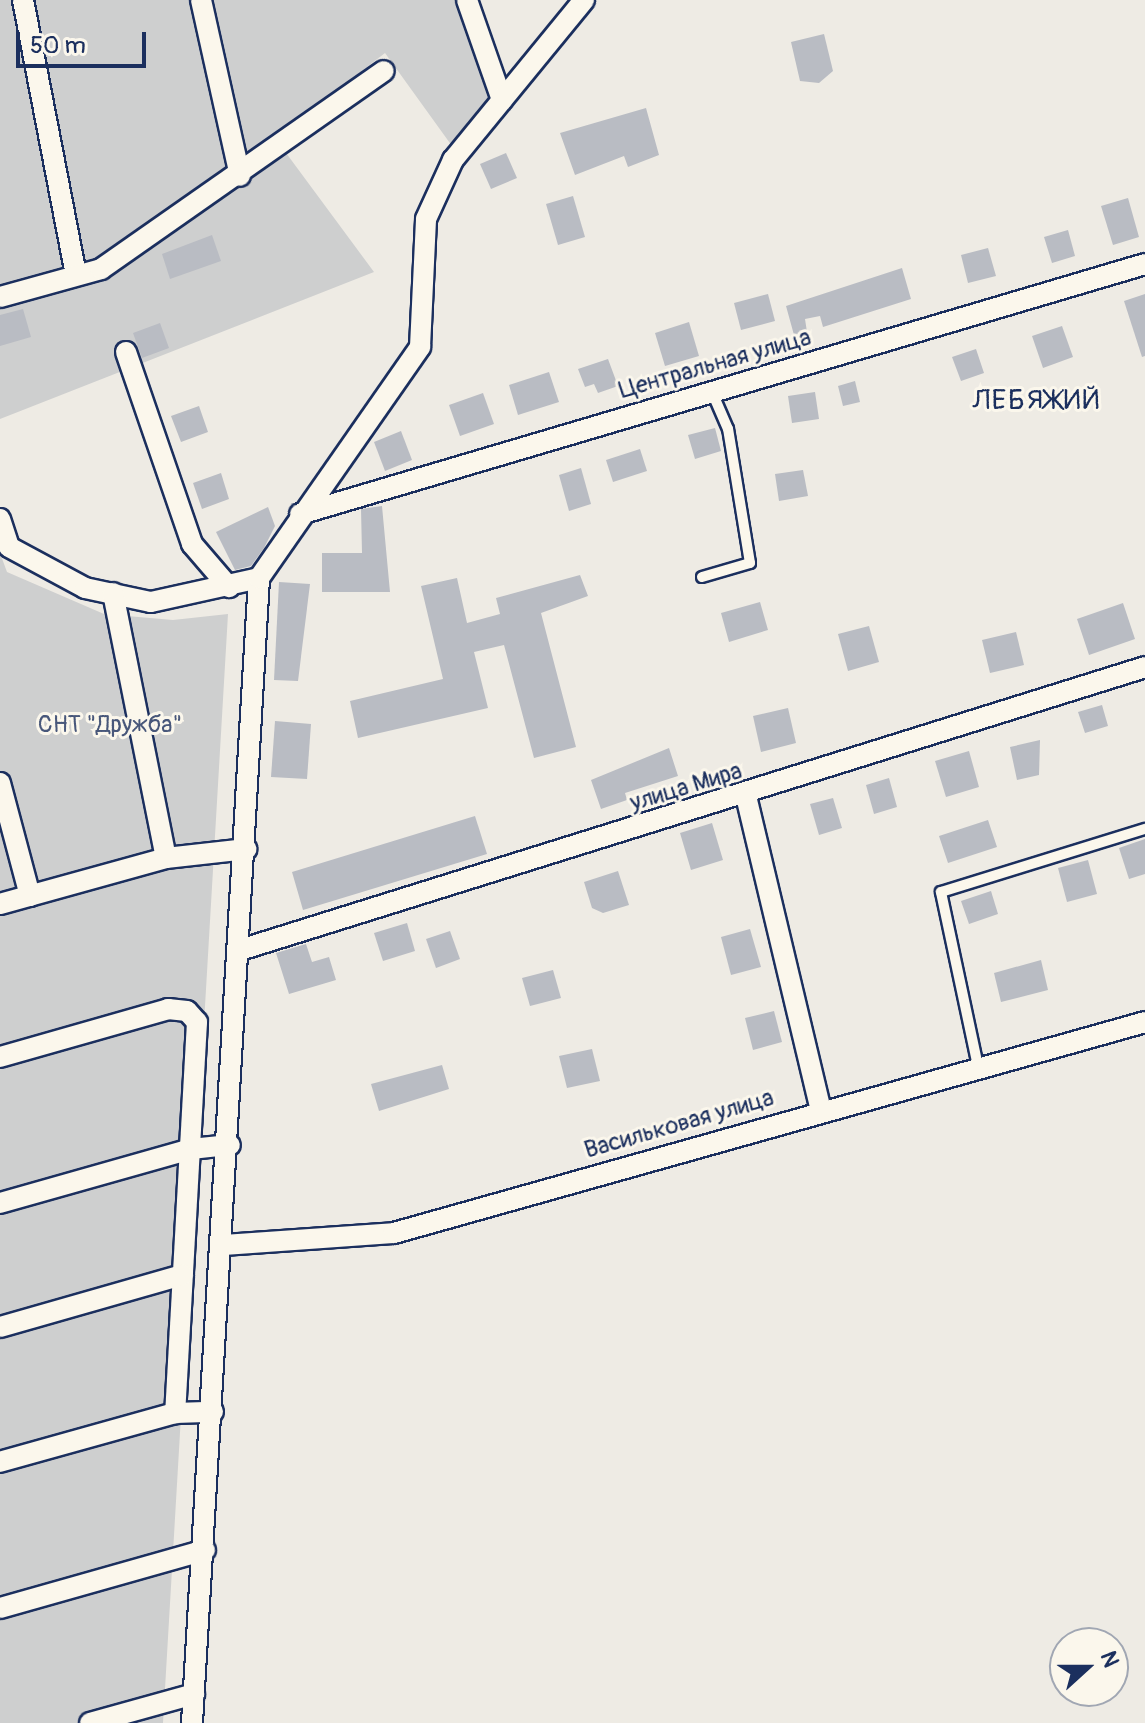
<!DOCTYPE html>
<meta charset="utf-8">
<style>
body{margin:0}
#map{position:relative;width:1145px;height:1723px;overflow:hidden;background:#eeebe4;font-family:Pangolin,sans-serif}
div>[style]{position:absolute}
.green>*{inset:0;background:#cecfcf}
.building>*{inset:0;background:#b9bcc3}
.roads{filter:drop-shadow(2px 0 #1b2f5e) drop-shadow(-2px 0 #1b2f5e) drop-shadow(0 2px #1b2f5e) drop-shadow(0 -2px #1b2f5e)}
.service>*{height:10px;margin:-5px;padding:0 5px;transform-origin:5px;border-radius:5px;background:#fbf7ec}
.minor>*{height:20px;margin:-10px;padding:0 10px;transform-origin:10px;border-radius:10px;background:#fbf7ec}
span{translate:-50% -50%;white-space:nowrap;text-align:center;line-height:1.15;-webkit-text-stroke:6px #fbf7ec;paint-order:stroke}
.street-label{font-size:24px;color:#1b2f5e}
.park-label{font-size:24px;color:#48577a}
.quarter-label{font-size:28px;color:#1b2f5e;letter-spacing:2px}
.north{position:absolute;left:1049px;top:1627px;width:80px;height:80px;box-sizing:border-box;background:#fbf7ec;border:2px solid #a1a7b3;border-radius:50%;rotate:69deg;font-size:22px;font-weight:700;line-height:32px;text-align:center;color:#1b2f5e}
.north::after{content:'';display:block;margin:auto;width:28px;height:36px;background:#1b2f5e;clip-path:polygon(50% 0,100% 100%,50% 72%,0 100%)}
.scale{position:absolute;left:16px;top:32px;width:130px;height:36px;box-sizing:border-box;border:4px solid #1b2f5e;border-top:0;padding-left:10px;font-size:24px;line-height:28px;white-space:nowrap;color:#1b2f5e;-webkit-text-stroke:6px #fbf7ec;paint-order:stroke}
</style>
<div id="map">
<div class="green">
<div style="clip-path:polygon(0 0,467px 0,499px 92px,452px 146px,385px 53px,275px 138px,374px 272px,0 419px)"></div>
<div style="clip-path:polygon(0 553px,7px 572px,104px 614px,173px 620px,228px 614px,163px 1723px,0 1723px)"></div>
</div>
<div class="building">
<div style="clip-path:polygon(824px 34px,833px 71px,819px 83px,800px 81px,791px 42px)"></div>
<div style="clip-path:polygon(646px 108px,659px 155px,628px 167px,624px 156px,575px 175px,560px 133px)"></div>
<div style="clip-path:polygon(506px 153px,517px 178px,491px 189px,480px 164px)"></div>
<div style="clip-path:polygon(573px 196px,585px 237px,558px 245px,546px 204px)"></div>
<div style="clip-path:polygon(1128px 198px,1139px 237px,1113px 245px,1101px 206px)"></div>
<div style="clip-path:polygon(1068px 230px,1075px 256px,1052px 263px,1044px 237px)"></div>
<div style="clip-path:polygon(212px 235px,221px 261px,170px 279px,162px 254px)"></div>
<div style="clip-path:polygon(988px 248px,996px 276px,968px 283px,961px 255px)"></div>
<div style="clip-path:polygon(902px 268px,911px 299px,823px 327px,820px 316px,805px 319px,807px 332px,794px 335px,786px 306px)"></div>
<div style="clip-path:polygon(768px 294px,775px 321px,741px 330px,734px 303px)"></div>
<div style="clip-path:polygon(1145px 294px,1145px 356px,1142px 357px,1124px 301px)"></div>
<div style="clip-path:polygon(23px 309px,31px 337px,0 346px,0 315px)"></div>
<div style="clip-path:polygon(689px 322px,699px 356px,665px 366px,655px 333px)"></div>
<div style="clip-path:polygon(160px 323px,169px 348px,142px 358px,133px 333px)"></div>
<div style="clip-path:polygon(1062px 326px,1073px 357px,1043px 368px,1032px 336px)"></div>
<div style="clip-path:polygon(976px 349px,984px 373px,961px 381px,952px 357px)"></div>
<div style="clip-path:polygon(608px 359px,618px 386px,598px 393px,594px 384px,585px 387px,578px 369px)"></div>
<div style="clip-path:polygon(549px 372px,559px 402px,518px 415px,509px 385px)"></div>
<div style="clip-path:polygon(855px 381px,860px 402px,843px 406px,838px 386px)"></div>
<div style="clip-path:polygon(815px 392px,819px 419px,792px 423px,788px 396px)"></div>
<div style="clip-path:polygon(483px 393px,494px 424px,460px 436px,449px 405px)"></div>
<div style="clip-path:polygon(199px 406px,208px 432px,181px 442px,171px 416px)"></div>
<div style="clip-path:polygon(715px 428px,721px 451px,695px 459px,688px 435px)"></div>
<div style="clip-path:polygon(401px 431px,412px 460px,385px 471px,374px 442px)"></div>
<div style="clip-path:polygon(640px 449px,647px 471px,613px 482px,606px 460px)"></div>
<div style="clip-path:polygon(581px 468px,591px 504px,569px 511px,559px 475px)"></div>
<div style="clip-path:polygon(803px 470px,808px 496px,779px 501px,775px 474px)"></div>
<div style="clip-path:polygon(221px 473px,229px 499px,202px 509px,193px 483px)"></div>
<div style="clip-path:polygon(382px 506px,390px 592px,322px 592px,322px 553px,362px 553px,361px 509px)"></div>
<div style="clip-path:polygon(268px 507px,275px 526px,264px 548px,251px 566px,235px 570px,216px 532px)"></div>
<div style="clip-path:polygon(580px 575px,588px 596px,541px 613px,576px 747px,534px 758px,504px 645px,474px 652px,488px 708px,358px 738px,350px 701px,443px 679px,421px 586px,457px 578px,467px 623px,500px 614px,496px 598px)"></div>
<div style="clip-path:polygon(279px 582px,310px 584px,298px 681px,274px 680px)"></div>
<div style="clip-path:polygon(760px 602px,768px 630px,729px 642px,721px 613px)"></div>
<div style="clip-path:polygon(1123px 603px,1135px 639px,1089px 655px,1077px 619px)"></div>
<div style="clip-path:polygon(869px 626px,879px 662px,848px 671px,838px 634px)"></div>
<div style="clip-path:polygon(1016px 632px,1024px 665px,990px 673px,982px 640px)"></div>
<div style="clip-path:polygon(1102px 705px,1108px 726px,1085px 733px,1078px 712px)"></div>
<div style="clip-path:polygon(788px 708px,796px 743px,761px 752px,753px 716px)"></div>
<div style="clip-path:polygon(275px 721px,311px 724px,307px 779px,271px 777px)"></div>
<div style="clip-path:polygon(1040px 740px,1039px 775px,1017px 780px,1010px 747px)"></div>
<div style="clip-path:polygon(669px 748px,678px 776px,625px 793px,627px 800px,601px 809px,591px 780px)"></div>
<div style="clip-path:polygon(969px 751px,979px 787px,946px 797px,935px 761px)"></div>
<div style="clip-path:polygon(889px 778px,897px 807px,874px 814px,866px 785px)"></div>
<div style="clip-path:polygon(833px 798px,842px 828px,819px 835px,810px 804px)"></div>
<div style="clip-path:polygon(475px 816px,487px 854px,303px 910px,292px 872px)"></div>
<div style="clip-path:polygon(988px 820px,997px 847px,948px 863px,939px 836px)"></div>
<div style="clip-path:polygon(712px 823px,723px 860px,691px 870px,680px 833px)"></div>
<div style="clip-path:polygon(1145px 839px,1145px 874px,1129px 879px,1119px 848px)"></div>
<div style="clip-path:polygon(1088px 860px,1097px 894px,1067px 902px,1058px 868px)"></div>
<div style="clip-path:polygon(618px 871px,629px 905px,603px 913px,592px 908px,584px 882px)"></div>
<div style="clip-path:polygon(991px 891px,998px 914px,969px 924px,961px 901px)"></div>
<div style="clip-path:polygon(407px 923px,415px 951px,383px 961px,374px 933px)"></div>
<div style="clip-path:polygon(750px 929px,761px 967px,731px 975px,721px 937px)"></div>
<div style="clip-path:polygon(450px 931px,460px 959px,436px 968px,426px 939px)"></div>
<div style="clip-path:polygon(306px 944px,312px 962px,329px 957px,336px 980px,289px 994px,276px 953px)"></div>
<div style="clip-path:polygon(1041px 960px,1048px 990px,1001px 1002px,994px 973px)"></div>
<div style="clip-path:polygon(553px 970px,561px 998px,530px 1006px,522px 978px)"></div>
<div style="clip-path:polygon(774px 1011px,782px 1042px,753px 1050px,745px 1018px)"></div>
<div style="clip-path:polygon(592px 1049px,600px 1081px,567px 1088px,559px 1056px)"></div>
<div style="clip-path:polygon(442px 1065px,449px 1089px,379px 1111px,371px 1084px)"></div>
</div>
<div class="roads">
<div class="service">
<div style="left:702px;top:577px;width:50px;rotate:-16.3deg"></div>
<div style="left:750px;top:563px;width:136px;rotate:-99.3deg"></div>
<div style="left:728px;top:429px;width:40px;rotate:-113.4deg"></div>
<div style="left:979px;top:1071px;width:183px;rotate:-102deg"></div>
<div style="left:941px;top:892px;width:214px;rotate:-17.2deg"></div>
</div>
<div class="minor">
<div style="left:23px;top:0;width:280px;rotate:79.1deg"></div>
<div style="left:201px;top:0;width:180px;rotate:77.5deg"></div>
<div style="left:467px;top:0;width:106px;rotate:70.7deg"></div>
<div style="left:0;top:297px;width:105px;rotate:-15.5deg"></div>
<div style="left:101px;top:269px;width:345px;rotate:-35deg"></div>
<div style="left:126px;top:352px;width:203px;rotate:71deg"></div>
<div style="left:192px;top:544px;width:57px;rotate:49.3deg"></div>
<div style="left:300px;top:514px;width:881px;rotate:-16.48deg"></div>
<div style="left:0;top:519px;width:29px;rotate:72deg"></div>
<div style="left:9px;top:547px;width:86px;rotate:28.3deg"></div>
<div style="left:85px;top:588px;width:67px;rotate:12deg"></div>
<div style="left:151px;top:602px;width:111px;rotate:-12.5deg"></div>
<div style="left:113px;top:593px;width:270px;rotate:78.7deg"></div>
<div style="left:0;top:783px;width:117px;rotate:75.1deg"></div>
<div style="left:746px;top:796px;width:323px;rotate:76.6deg"></div>
<div style="left:0;top:904px;width:172px;rotate:-15.5deg"></div>
<div style="left:166px;top:858px;width:81px;rotate:-6.4deg"></div>
<div style="left:240px;top:950px;width:948px;rotate:-17.36deg"></div>
<div style="left:0;top:1057px;width:175px;rotate:-15.9deg"></div>
<div style="left:168px;top:1009px;width:19px;rotate:6deg"></div>
<div style="left:187px;top:1011px;width:15px;rotate:48deg"></div>
<div style="left:197px;top:1022px;width:392px;rotate:93.2deg"></div>
<div style="left:175px;top:1413px;width:182px;rotate:164.4deg"></div>
<div style="left:0;top:1203px;width:198px;rotate:-15.8deg"></div>
<div style="left:191px;top:1149px;width:39px;rotate:-6deg"></div>
<div style="left:223px;top:1245px;width:171px;rotate:-4deg"></div>
<div style="left:394px;top:1233px;width:780px;rotate:-15.69deg"></div>
<div style="left:0;top:1327px;width:190px;rotate:-15.9deg"></div>
<div style="left:175px;top:1413px;width:38px;rotate:-2deg"></div>
<div style="left:0;top:1608px;width:213px;rotate:-15.8deg"></div>
<div style="left:90px;top:1723px;width:108px;rotate:-15.6deg"></div>
<div style="left:192px;top:1723px;width:1147px;rotate:-86.65deg"></div>
<div style="left:259px;top:578px;width:282px;rotate:-55.1deg"></div>
<div style="left:420px;top:347px;width:128px;rotate:-87.3deg"></div>
<div style="left:426px;top:219px;width:65px;rotate:-65.4deg"></div>
<div style="left:453px;top:160px;width:207px;rotate:-50.7deg"></div>
</div>
</div>
<div class="street-label">
<span style="left:715px;top:364px;rotate:-16deg">Центральная улица</span>
<span style="left:686px;top:787px;rotate:-17deg">улица Мира</span>
<span style="left:679px;top:1124px;rotate:-16deg">Васильковая улица</span>
</div>
<div class="park-label">
<span style="left:110px;top:725px">СНТ "Дружба"</span>
</div>
<div class="quarter-label">
<span style="left:1037px;top:401px">ЛЕБЯЖИЙ</span>
</div>
<div class="north">N</div>
<div class="scale">50 m</div>
</div>
